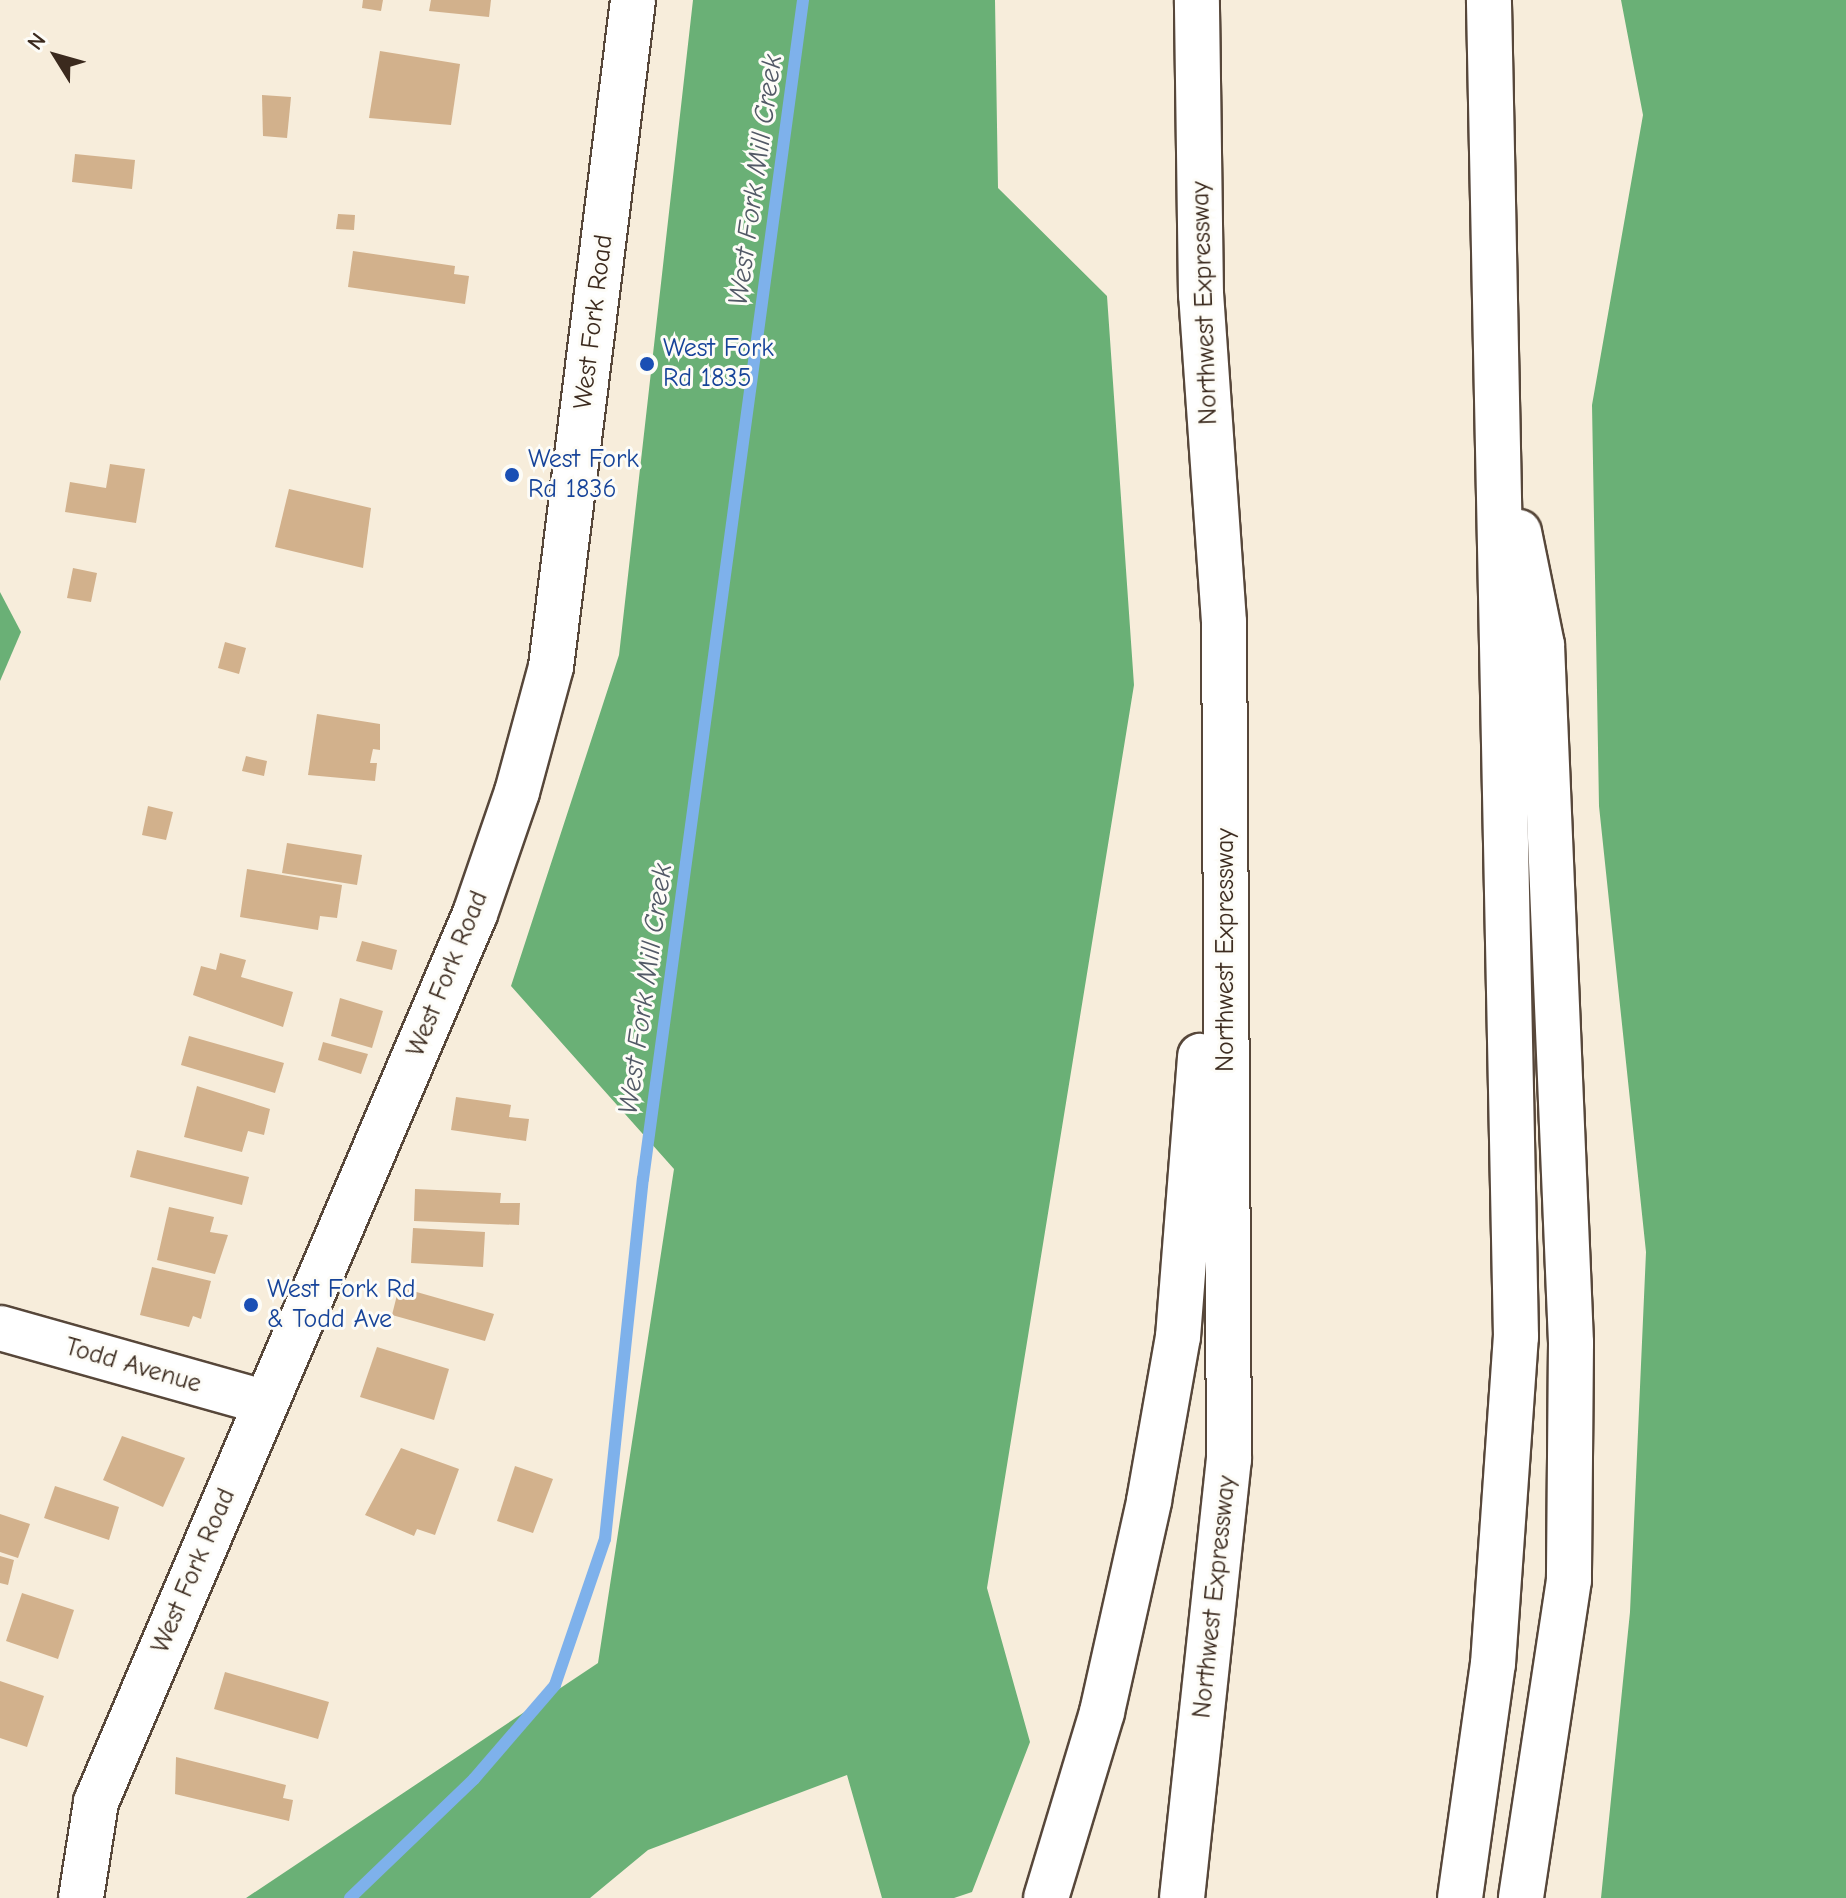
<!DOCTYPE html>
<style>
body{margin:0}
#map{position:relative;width:1846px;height:1898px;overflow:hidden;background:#f7eddb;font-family:"Comic Neue",sans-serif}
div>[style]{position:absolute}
.forest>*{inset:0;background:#6ab076}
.stream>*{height:12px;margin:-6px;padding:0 6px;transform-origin:6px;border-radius:6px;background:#7eb1eb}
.building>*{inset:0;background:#d2b18c}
.roads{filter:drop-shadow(2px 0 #57473a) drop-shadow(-2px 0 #57473a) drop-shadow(0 2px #57473a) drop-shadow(0 -2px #57473a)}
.minor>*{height:44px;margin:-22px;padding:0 22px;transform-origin:22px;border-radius:22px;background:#fff}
.highway>*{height:44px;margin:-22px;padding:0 22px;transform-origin:22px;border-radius:22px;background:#fff}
.dots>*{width:22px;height:22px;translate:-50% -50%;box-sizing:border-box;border:4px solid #fdfcf7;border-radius:50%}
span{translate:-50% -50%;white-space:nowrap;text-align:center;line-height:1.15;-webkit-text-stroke:6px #fdfcf7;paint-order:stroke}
.street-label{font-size:26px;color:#3b2a1e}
.transit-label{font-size:26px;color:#164399}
.left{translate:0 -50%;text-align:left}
.water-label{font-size:28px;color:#525966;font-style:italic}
.north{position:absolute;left:16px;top:16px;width:80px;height:80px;-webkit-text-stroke:6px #fdfcf7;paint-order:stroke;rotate:307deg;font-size:22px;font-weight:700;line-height:32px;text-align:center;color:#3b2a1e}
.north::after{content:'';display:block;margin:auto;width:28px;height:36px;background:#3b2a1e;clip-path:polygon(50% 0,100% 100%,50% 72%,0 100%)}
</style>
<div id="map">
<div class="forest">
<div style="clip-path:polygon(693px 0,995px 0,998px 188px,1107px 296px,1134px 685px,987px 1588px,1030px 1742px,972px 1892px,954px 1898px,882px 1898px,847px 1775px,648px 1850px,590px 1898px,246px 1898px,598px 1663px,674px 1169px,511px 986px,619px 655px)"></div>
<div style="clip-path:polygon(1621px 0,1846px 0,1846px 1898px,1601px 1898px,1630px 1612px,1646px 1252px,1599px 806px,1592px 405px,1643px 115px)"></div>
<div style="clip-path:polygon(0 592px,21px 632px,0 681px)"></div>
</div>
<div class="stream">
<div style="left:350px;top:1898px;width:172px;rotate:-43.8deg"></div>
<div style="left:474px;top:1779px;width:124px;rotate:-49.2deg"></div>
<div style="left:555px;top:1685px;width:154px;rotate:-71.1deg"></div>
<div style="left:605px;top:1539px;width:362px;rotate:-84deg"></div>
<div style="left:643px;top:1179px;width:1190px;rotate:-82.27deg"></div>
</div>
<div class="building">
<div style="clip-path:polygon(363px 0,383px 0,381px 11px,362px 8px)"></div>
<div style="clip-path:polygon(431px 0,491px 0,489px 17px,429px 11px)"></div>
<div style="clip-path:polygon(380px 51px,460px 64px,451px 125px,369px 118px)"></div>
<div style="clip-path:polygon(262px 95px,291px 97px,287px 138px,263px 136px)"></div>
<div style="clip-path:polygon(75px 154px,135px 160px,132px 189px,72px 182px)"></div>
<div style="clip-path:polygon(338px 214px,355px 215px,354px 230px,336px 229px)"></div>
<div style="clip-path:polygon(353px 251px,455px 266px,454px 274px,469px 276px,465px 304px,348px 287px)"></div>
<div style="clip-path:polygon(110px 464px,145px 469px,136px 523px,65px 512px,70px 482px,106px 488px)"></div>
<div style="clip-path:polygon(289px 489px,371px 508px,363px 568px,275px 547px)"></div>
<div style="clip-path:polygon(73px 568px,97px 573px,91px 602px,67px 598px)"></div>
<div style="clip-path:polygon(225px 642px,246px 648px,239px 674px,218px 668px)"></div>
<div style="clip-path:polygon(317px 714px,380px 724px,380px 750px,373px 749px,370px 763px,377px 763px,375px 781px,308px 775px)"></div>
<div style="clip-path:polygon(246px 756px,267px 761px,264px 776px,242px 771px)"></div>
<div style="clip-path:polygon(148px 806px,173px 812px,166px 840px,142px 835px)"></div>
<div style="clip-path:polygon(287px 843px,362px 855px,357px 885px,282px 873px)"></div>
<div style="clip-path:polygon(247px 869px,342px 885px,337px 918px,320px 916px,318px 930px,240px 917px)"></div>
<div style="clip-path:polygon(362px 941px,397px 950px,392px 970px,356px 961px)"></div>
<div style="clip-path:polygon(220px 953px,246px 960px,241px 977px,293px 992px,283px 1027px,193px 995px,201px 966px,216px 970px)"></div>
<div style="clip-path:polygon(340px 998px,383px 1011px,372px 1048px,331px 1036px)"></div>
<div style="clip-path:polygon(189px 1036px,284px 1063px,275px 1093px,181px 1065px)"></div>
<div style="clip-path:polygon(323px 1042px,368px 1054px,361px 1074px,318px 1060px)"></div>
<div style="clip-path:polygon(197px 1086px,270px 1109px,264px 1135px,248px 1131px,242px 1152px,184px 1137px)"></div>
<div style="clip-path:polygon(456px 1097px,511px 1105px,509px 1117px,529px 1119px,526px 1141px,451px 1130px)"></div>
<div style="clip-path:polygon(137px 1150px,249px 1177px,242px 1205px,130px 1177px)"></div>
<div style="clip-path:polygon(415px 1189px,501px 1193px,500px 1203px,520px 1203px,519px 1225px,414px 1221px)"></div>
<div style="clip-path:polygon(169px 1207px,214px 1217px,210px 1232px,228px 1235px,215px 1274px,157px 1260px)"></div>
<div style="clip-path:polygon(413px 1228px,485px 1232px,483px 1267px,411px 1263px)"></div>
<div style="clip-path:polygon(152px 1267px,211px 1281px,201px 1319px,193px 1316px,189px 1327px,140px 1315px)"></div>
<div style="clip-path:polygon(399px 1287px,494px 1314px,485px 1341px,392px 1315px)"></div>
<div style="clip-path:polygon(377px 1347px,449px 1369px,434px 1420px,360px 1397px)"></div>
<div style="clip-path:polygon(122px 1436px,185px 1458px,163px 1507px,103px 1480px)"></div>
<div style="clip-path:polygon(401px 1448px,459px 1469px,435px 1535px,417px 1529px,414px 1536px,365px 1515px)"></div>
<div style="clip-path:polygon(515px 1466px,553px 1479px,533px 1533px,497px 1521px)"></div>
<div style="clip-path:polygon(55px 1486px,119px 1507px,109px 1540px,44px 1518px)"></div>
<div style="clip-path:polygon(0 1514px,30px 1524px,18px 1558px,0 1552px)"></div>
<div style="clip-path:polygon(0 1556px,14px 1560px,8px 1585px,0 1583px)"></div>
<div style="clip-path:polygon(22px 1593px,74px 1610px,58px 1659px,6px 1641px)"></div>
<div style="clip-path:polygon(225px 1672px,329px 1702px,318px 1739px,214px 1709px)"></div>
<div style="clip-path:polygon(0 1681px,44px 1696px,27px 1747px,0 1738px)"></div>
<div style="clip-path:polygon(176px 1757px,286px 1785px,283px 1798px,293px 1800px,289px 1821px,175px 1794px)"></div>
</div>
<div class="roads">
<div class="minor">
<div style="left:0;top:1328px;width:276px;rotate:15.7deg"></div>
<div style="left:81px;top:1898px;width:97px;rotate:-81.1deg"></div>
<div style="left:96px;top:1802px;width:965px;rotate:-66.89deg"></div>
<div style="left:475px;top:914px;width:129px;rotate:-71deg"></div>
<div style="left:517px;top:792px;width:130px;rotate:-74.8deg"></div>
<div style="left:551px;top:667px;width:672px;rotate:-82.99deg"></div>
</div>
<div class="highway">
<div style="left:1519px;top:532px;width:115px;rotate:78.5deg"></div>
<div style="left:1542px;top:645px;width:699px;rotate:87.62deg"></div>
<div style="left:1571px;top:1343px;width:237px;rotate:90.5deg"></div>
<div style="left:1569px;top:1580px;width:322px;rotate:98.6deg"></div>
<div style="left:1046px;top:1898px;width:194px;rotate:-73.2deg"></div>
<div style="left:1102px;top:1712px;width:216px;rotate:-77.4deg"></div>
<div style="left:1149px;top:1501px;width:167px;rotate:-80deg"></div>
<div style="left:1178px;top:1337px;width:282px;rotate:-85.5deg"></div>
<div style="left:1182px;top:1898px;width:441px;rotate:-83.9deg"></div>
<div style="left:1229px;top:1460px;width:838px;rotate:-90.34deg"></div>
<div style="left:1224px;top:622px;width:328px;rotate:-94deg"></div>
<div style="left:1201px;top:295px;width:295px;rotate:-90.8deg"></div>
<div style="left:1460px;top:1898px;width:236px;rotate:-82deg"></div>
<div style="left:1493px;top:1664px;width:328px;rotate:-86deg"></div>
<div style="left:1516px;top:1337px;width:1337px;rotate:-91.16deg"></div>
</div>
</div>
<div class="dots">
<div style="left:647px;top:364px;background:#1a4fb4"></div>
<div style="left:512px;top:475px;background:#1a4fb4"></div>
<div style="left:251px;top:1305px;background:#1a4fb4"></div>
</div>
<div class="street-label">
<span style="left:1205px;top:303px;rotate:-92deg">Northwest Expressway</span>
<span style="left:594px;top:322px;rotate:-83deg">West Fork Road</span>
<span style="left:1226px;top:950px;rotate:-90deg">Northwest Expressway</span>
<span style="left:448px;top:974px;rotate:-68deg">West Fork Road</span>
<span style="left:133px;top:1366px;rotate:16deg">Todd Avenue</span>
<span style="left:194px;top:1571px;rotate:-67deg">West Fork Road</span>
<span style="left:1215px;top:1597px;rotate:-84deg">Northwest Expressway</span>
</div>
<div class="transit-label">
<span class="left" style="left:663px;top:364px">West Fork<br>Rd 1835</span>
<span class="left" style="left:528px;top:475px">West Fork<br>Rd 1836</span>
<span class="left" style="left:267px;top:1305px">West Fork Rd<br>&amp; Todd Ave</span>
</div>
<div class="water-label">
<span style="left:755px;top:180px;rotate:-82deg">West Fork Mill Creek</span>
<span style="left:645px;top:989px;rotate:-82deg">West Fork Mill Creek</span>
</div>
<div class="north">N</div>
</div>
